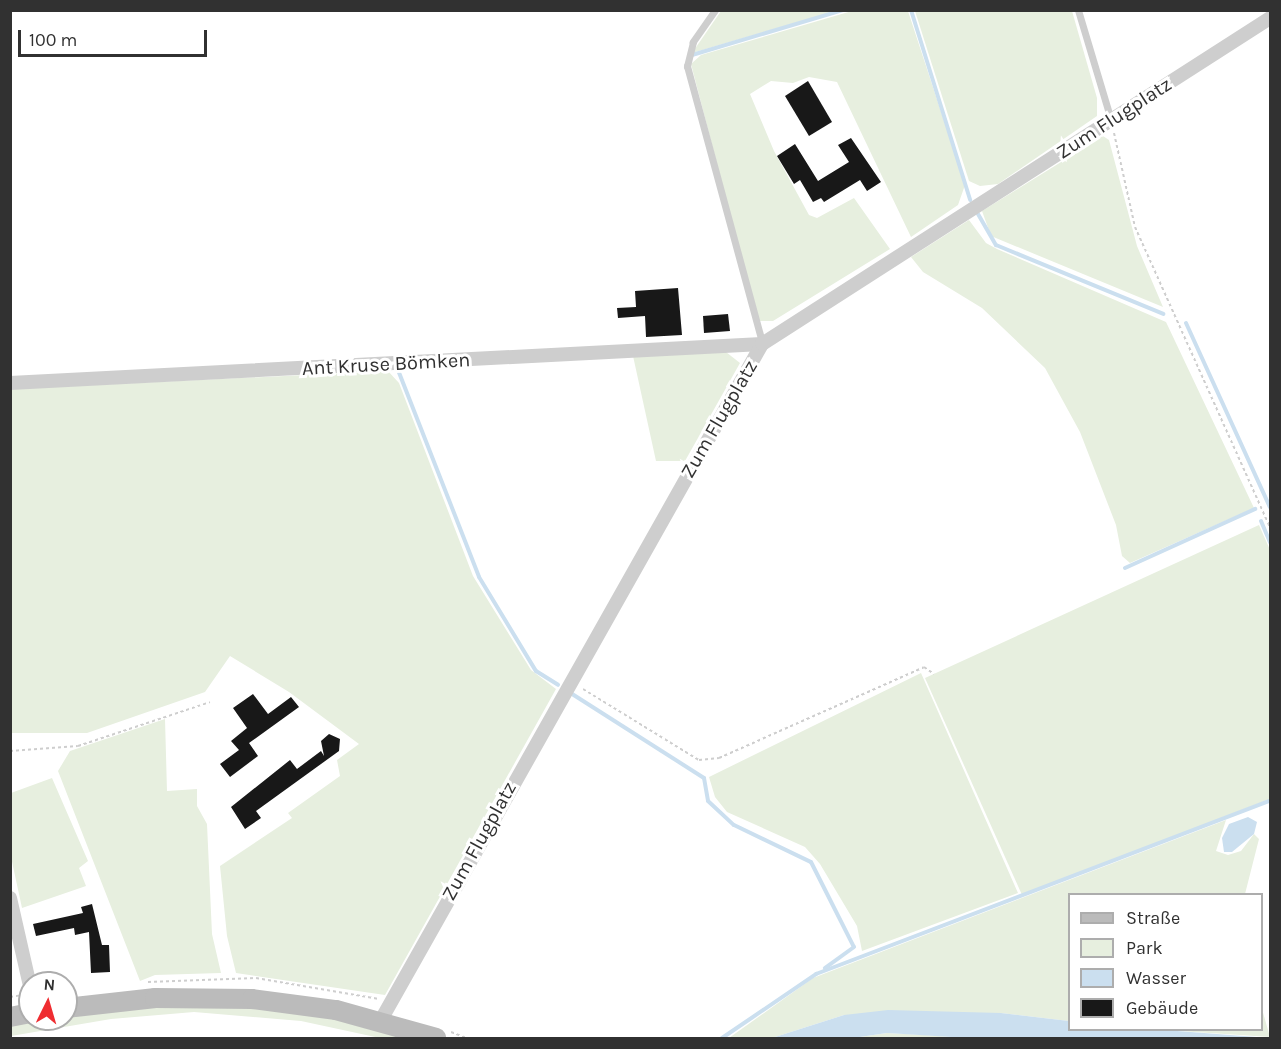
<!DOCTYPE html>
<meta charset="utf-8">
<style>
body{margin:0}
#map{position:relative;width:1281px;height:1049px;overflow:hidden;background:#fff;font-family:Karla,sans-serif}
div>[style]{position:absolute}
.green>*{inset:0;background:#e7efdf}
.water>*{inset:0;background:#cbdfef}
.stream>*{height:4px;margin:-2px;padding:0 2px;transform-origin:2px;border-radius:2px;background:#cbdfef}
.building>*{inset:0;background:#181818}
.path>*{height:2px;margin-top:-1px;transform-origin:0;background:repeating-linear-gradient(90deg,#cecece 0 3px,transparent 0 6px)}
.lane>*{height:7px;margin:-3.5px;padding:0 3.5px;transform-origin:3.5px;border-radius:3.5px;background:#cecece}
.street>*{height:14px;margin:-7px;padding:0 7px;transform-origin:7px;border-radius:7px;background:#cecece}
.secondary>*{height:20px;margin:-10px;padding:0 10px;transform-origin:10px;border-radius:10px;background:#bbb}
span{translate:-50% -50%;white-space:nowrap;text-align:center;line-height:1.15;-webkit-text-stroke:6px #fff;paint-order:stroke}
.street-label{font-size:20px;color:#313131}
.frame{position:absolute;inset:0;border:12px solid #313131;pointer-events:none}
.legend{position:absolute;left:1068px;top:893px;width:195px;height:138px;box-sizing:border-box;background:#fff;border:2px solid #adadad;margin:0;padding:8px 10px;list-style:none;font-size:18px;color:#313131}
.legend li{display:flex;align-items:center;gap:12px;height:30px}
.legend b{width:30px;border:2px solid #adadad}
.north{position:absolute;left:18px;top:971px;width:60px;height:60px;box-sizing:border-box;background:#fff;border:2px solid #adadad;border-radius:50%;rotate:5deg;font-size:16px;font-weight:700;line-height:24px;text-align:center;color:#313131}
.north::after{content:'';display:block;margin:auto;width:21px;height:27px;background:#ef2d31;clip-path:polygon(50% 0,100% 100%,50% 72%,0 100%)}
.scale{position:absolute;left:18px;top:30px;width:189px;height:27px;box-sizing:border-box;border:3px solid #313131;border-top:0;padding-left:8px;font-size:18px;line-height:21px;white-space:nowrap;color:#313131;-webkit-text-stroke:4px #fff;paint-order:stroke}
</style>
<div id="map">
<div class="green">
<div style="clip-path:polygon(721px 11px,836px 11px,692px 53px)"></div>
<div style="clip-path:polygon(852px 11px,908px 11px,965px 185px,958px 205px,911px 237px,837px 82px,809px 77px,793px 83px,771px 81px,750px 94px,774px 151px,809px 215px,817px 218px,854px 198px,890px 249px,773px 321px,758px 321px,691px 64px,701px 55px)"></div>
<div style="clip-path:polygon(915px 11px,1072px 11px,1097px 98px,1097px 116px,998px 184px,980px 186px,969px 181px)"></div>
<div style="clip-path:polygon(1103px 136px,1109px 140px,1137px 246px,1163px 307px,991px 236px,982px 211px)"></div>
<div style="clip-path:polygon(969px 220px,986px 243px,997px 249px,1166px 322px,1254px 508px,1130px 563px,1122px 556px,1116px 525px,1080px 432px,1045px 368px,982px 308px,923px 272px,911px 257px)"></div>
<div style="clip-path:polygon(726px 352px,740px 363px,685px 461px,656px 461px,633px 356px)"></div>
<div style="clip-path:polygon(388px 371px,399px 383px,473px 576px,531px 670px,556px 689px,385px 995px,236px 973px,227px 936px,220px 866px,292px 818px,288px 813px,340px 776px,337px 760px,359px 744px,289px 692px,230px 656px,205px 692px,87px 733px,11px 733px,10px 389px)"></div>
<div style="clip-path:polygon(1259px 525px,1270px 550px,1270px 799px,1022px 895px,925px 678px)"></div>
<div style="clip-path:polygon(921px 673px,1018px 893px,862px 951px,857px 926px,820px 864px,805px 847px,727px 812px,715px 797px,709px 777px)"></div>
<div style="clip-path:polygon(165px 719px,167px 791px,197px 789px,197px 806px,207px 824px,212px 934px,221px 973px,155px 975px,140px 981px,58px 771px,70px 751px)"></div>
<div style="clip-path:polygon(52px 778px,88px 861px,79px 868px,86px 886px,22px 908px,11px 857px,11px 793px)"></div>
<div style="clip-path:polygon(1226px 820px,1216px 851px,1228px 855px,1241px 851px,1254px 834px,1259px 839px,1245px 894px,1070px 894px,1069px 1021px,1001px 1013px,844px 1015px,772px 1038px,729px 1038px,813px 978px)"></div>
<div style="clip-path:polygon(130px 1006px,295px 1008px,417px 1038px,380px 1038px,301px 1021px,194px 1012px,111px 1019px,11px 1036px,11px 1023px,66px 1019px,66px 1014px)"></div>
<div style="clip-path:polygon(1262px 1009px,1270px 1037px,1164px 1030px,1262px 1030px)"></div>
<div style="clip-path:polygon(887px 1033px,925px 1035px,967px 1038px,853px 1038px)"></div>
</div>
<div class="water">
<div style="clip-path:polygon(1248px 817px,1257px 822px,1254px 834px,1232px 852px,1224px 852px,1222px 838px,1229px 824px)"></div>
<div style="clip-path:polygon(888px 1010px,1001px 1013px,1069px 1021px,1070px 1030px,1164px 1030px,1270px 1038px,967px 1038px,887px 1033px,853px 1038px,772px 1038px,844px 1015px)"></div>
</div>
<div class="stream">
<div style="left:911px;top:10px;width:199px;rotate:72.7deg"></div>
<div style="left:692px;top:55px;width:158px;rotate:-16.6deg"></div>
<div style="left:978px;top:214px;width:36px;rotate:60deg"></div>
<div style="left:996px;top:245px;width:181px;rotate:22.4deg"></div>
<div style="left:1186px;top:323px;width:202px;rotate:65.5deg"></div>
<div style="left:398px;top:370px;width:222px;rotate:68.6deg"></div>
<div style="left:479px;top:577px;width:110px;rotate:58.8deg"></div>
<div style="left:536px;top:671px;width:26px;rotate:32deg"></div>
<div style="left:1261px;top:521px;width:23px;rotate:67deg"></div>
<div style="left:1125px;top:568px;width:143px;rotate:-24.4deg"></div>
<div style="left:569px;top:692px;width:160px;rotate:32.5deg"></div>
<div style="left:704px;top:778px;width:23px;rotate:80deg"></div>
<div style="left:708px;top:801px;width:35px;rotate:43deg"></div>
<div style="left:734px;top:825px;width:85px;rotate:25.7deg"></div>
<div style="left:811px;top:862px;width:95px;rotate:63.2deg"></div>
<div style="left:854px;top:947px;width:36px;rotate:144deg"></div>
<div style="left:722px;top:1038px;width:114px;rotate:-34.2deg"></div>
<div style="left:816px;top:974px;width:486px;rotate:-20.9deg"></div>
</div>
<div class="building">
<div style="clip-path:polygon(808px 81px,832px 122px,809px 136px,785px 96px)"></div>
<div style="clip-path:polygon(851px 138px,881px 182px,867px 191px,860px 180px,824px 202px,821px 198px,813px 202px,800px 180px,794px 184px,777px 156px,795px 144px,818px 181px,849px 162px,838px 145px)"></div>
<div style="clip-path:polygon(678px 288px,682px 335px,646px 337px,645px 316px,618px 318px,617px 308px,636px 307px,635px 291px)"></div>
<div style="clip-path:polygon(728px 314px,730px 331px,704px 333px,703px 316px)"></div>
<div style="clip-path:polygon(253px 694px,268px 714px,291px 697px,299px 707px,249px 743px,258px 756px,230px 777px,220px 764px,239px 750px,231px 741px,247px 728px,233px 708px)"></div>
<div style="clip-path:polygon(329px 734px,340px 739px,339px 751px,256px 811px,261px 818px,245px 829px,231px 807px,290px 760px,297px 769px,321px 751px,324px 756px,321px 741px)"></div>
<div style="clip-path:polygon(92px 904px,102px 945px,109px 945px,110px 972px,91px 973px,89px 932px,75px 935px,74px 928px,36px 936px,33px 924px,83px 913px,81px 907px)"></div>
</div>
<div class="path">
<div style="left:1114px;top:133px;width:96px;rotate:77.4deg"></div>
<div style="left:1135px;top:227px;width:330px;rotate:65.8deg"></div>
<div style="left:583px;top:689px;width:136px;rotate:31.5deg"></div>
<div style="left:699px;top:760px;width:20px;rotate:-6deg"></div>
<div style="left:719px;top:758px;width:224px;rotate:-23.9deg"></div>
<div style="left:924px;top:667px;width:12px;rotate:35deg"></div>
<div style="left:10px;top:751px;width:68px;rotate:-4.2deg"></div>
<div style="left:78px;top:746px;width:139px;rotate:-18.4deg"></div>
<div style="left:148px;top:982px;width:108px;rotate:-2.1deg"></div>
<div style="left:256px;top:978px;width:125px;rotate:9.7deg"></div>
<div style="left:10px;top:997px;width:12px;rotate:-9deg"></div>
<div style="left:451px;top:1032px;width:17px;rotate:21deg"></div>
</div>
<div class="lane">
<div style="left:715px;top:10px;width:39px;rotate:125deg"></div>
<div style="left:693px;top:42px;width:25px;rotate:104deg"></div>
<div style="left:687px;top:66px;width:287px;rotate:74.8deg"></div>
<div style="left:1078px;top:10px;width:115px;rotate:73.3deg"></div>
</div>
<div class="street">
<div style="left:10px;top:383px;width:753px;rotate:-2.97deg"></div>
<div style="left:10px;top:898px;width:90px;rotate:77.2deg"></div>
<div style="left:381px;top:1020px;width:776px;rotate:-60.59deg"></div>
<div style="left:762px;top:344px;width:604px;rotate:-32.69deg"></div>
</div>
<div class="secondary">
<div style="left:66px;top:1008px;width:90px;rotate:-6.4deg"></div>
<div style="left:155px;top:998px;width:97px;rotate:0.6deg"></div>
<div style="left:252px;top:999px;width:85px;rotate:7.5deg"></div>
<div style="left:336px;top:1010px;width:104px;rotate:15.6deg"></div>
<div style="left:10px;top:1017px;width:20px;rotate:-11deg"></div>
</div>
<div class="street-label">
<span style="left:1114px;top:118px;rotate:-33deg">Zum Flugplatz</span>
<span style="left:386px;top:364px;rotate:-3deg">Ant Kruse Bömken</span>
<span style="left:719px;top:419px;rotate:-60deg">Zum Flugplatz</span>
<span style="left:479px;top:841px;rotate:-61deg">Zum Flugplatz</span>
</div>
<div class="frame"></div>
<ul class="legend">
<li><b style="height:8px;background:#bbb"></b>Straße</li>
<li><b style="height:16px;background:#e7efdf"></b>Park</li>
<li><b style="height:16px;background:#cbdfef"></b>Wasser</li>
<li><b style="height:16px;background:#181818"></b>Gebäude</li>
</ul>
<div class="north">N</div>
<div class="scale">100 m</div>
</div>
